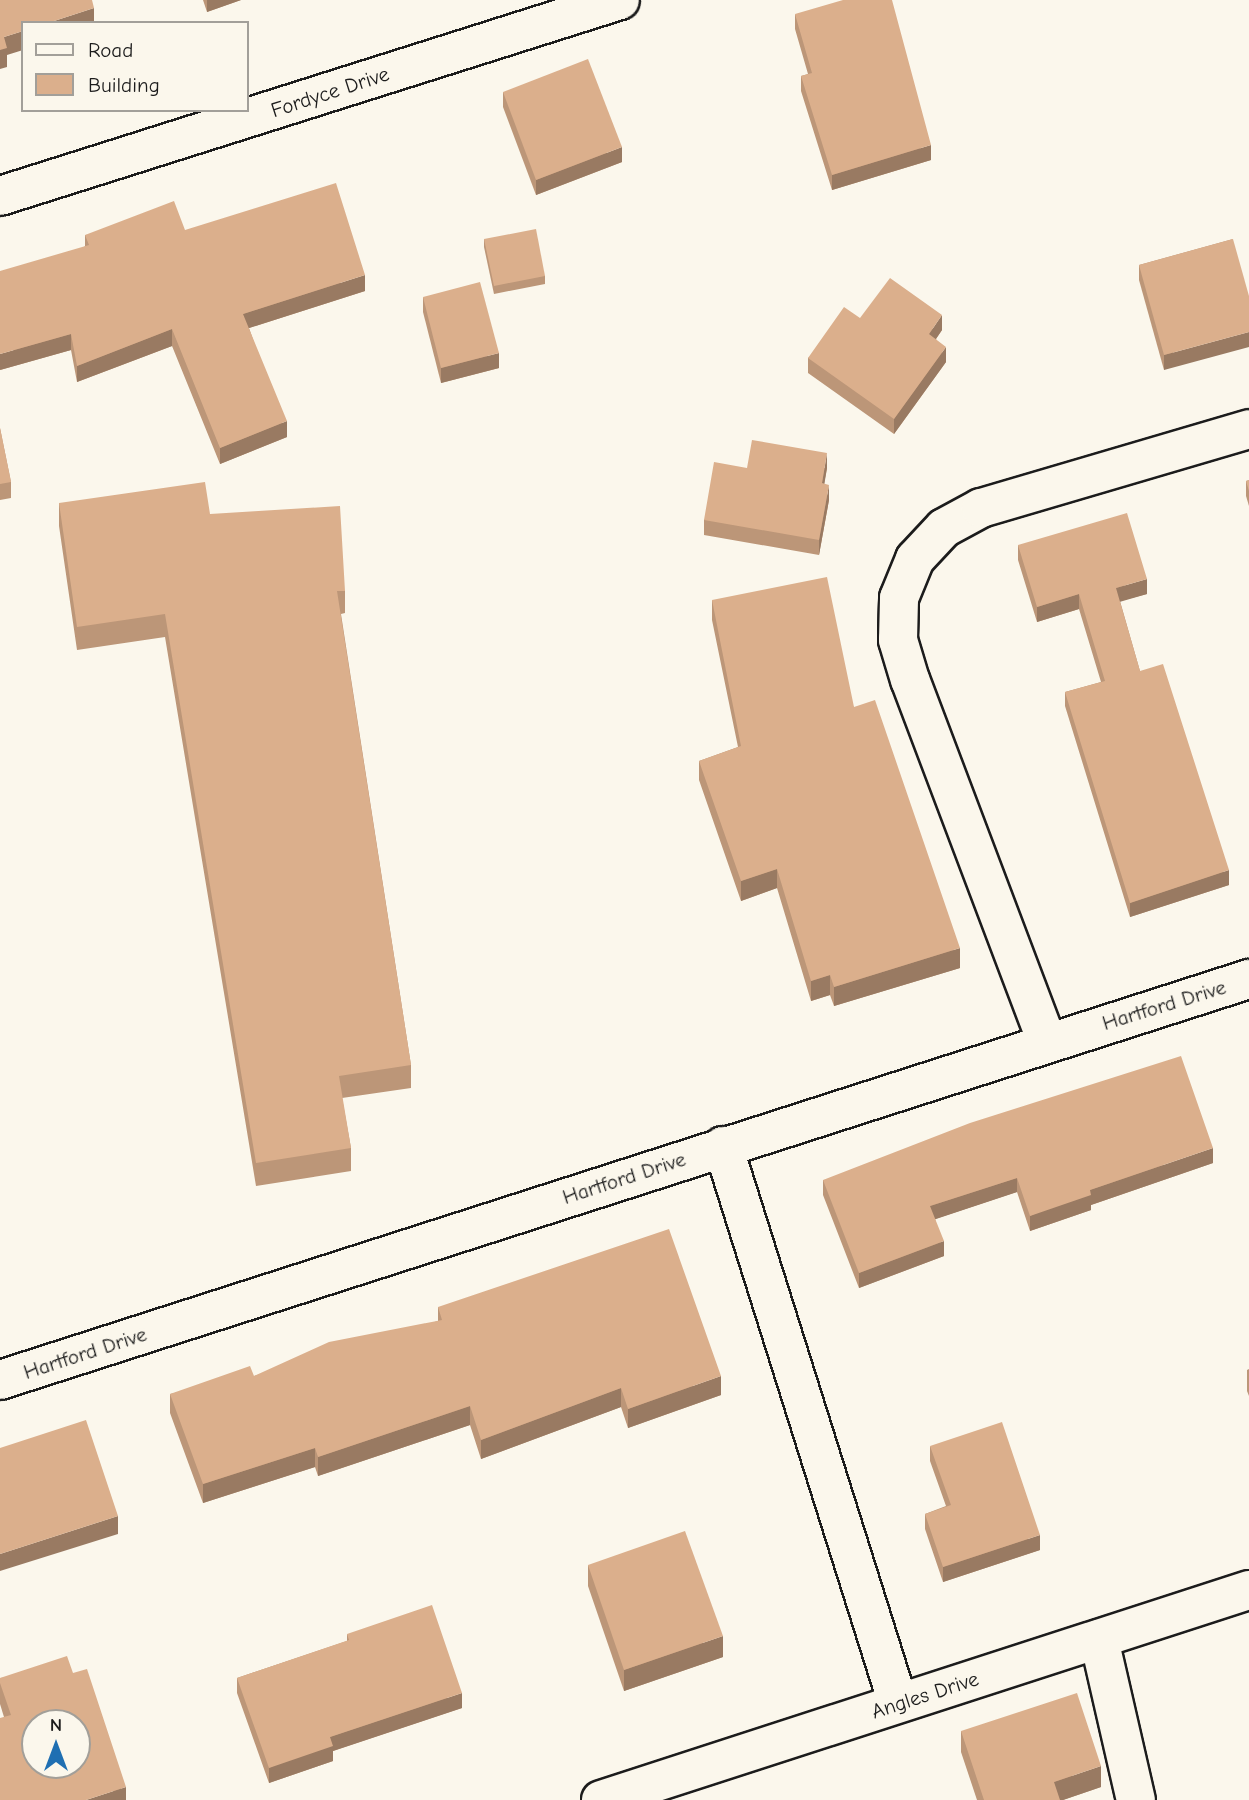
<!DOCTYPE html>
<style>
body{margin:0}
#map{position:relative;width:1249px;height:1800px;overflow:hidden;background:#fbf7ec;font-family:"Comic Neue",sans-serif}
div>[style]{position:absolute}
.roads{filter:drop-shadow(2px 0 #1c1c1c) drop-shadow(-2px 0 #1c1c1c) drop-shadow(0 2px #1c1c1c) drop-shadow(0 -2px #1c1c1c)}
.minor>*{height:38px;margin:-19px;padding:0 19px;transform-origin:19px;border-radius:19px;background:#fbf7ec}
.wall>*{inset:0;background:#bc9678}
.shaded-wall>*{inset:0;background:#997a62}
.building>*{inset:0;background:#dbaf8c}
span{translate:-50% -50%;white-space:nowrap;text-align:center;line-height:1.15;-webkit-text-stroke:5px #fbf7ec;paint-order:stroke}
.street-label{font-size:21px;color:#1c1c1c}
.legend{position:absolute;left:21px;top:21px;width:228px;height:91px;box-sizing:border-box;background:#fbf7ec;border:2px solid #a29f99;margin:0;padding:9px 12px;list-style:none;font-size:21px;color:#1c1c1c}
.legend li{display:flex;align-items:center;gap:14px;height:35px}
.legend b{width:35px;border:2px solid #a29f99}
.north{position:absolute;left:21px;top:1709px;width:70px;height:70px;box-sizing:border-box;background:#fbf7ec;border:2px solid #a29f99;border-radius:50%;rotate:0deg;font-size:19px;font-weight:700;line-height:28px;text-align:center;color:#1c1c1c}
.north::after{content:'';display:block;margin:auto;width:24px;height:32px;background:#1f6fb2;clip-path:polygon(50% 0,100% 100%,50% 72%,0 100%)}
</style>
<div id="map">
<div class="roads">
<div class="minor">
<div style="left:0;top:196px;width:650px;rotate:-17.54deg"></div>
<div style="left:1047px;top:1042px;width:387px;rotate:-110.7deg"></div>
<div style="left:910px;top:680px;width:42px;rotate:-106.7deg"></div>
<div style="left:898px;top:640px;width:42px;rotate:-88.6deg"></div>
<div style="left:899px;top:598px;width:42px;rotate:-67.7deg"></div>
<div style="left:915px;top:559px;width:42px;rotate:-46.9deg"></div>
<div style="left:944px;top:528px;width:42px;rotate:-28.4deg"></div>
<div style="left:981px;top:508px;width:279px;rotate:-16.4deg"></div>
<div style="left:723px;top:1146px;width:584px;rotate:72.56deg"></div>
<div style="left:0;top:1380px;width:1312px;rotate:-17.8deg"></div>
<div style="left:1099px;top:1639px;width:165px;rotate:77.1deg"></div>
<div style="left:601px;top:1800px;width:681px;rotate:-17.96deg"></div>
</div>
</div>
<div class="wall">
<div style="clip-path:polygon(203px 0,241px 0,207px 12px)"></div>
<div style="clip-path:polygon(795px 14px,931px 160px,832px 190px,801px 91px,801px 76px,808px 74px,795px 29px)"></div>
<div style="clip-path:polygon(503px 92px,622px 162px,536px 195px,503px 107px)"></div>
<div style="clip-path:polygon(185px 230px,365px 291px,249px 328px,287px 437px,220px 464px,172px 346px,77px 382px,71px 350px,0 370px,85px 246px,85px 235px)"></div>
<div style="clip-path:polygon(484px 239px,545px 276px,545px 284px,494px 294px,484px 247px)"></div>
<div style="clip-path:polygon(1233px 239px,1164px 370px,1139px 280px,1139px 265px)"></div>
<div style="clip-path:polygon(423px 297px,499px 368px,441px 383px,423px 312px)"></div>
<div style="clip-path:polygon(860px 318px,942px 330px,936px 339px,946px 362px,894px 434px,808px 373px,808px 358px)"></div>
<div style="clip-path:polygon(0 428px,11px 482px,11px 498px,0 500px)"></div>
<div style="clip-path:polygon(747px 468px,827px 468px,824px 484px,829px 500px,819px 555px,704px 535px,704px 520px)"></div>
<div style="clip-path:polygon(1249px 480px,1249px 506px,1246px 496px,1246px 481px)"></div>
<div style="clip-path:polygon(59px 503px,210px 514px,345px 591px,345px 613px,341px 614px,411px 1065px,411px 1088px,342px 1098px,351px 1148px,351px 1171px,256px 1186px,165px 637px,77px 650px,59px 526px)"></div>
<div style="clip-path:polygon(1018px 545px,1147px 594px,1120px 601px,1140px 671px,1229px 885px,1130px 917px,1065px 706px,1065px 692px,1101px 682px,1079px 609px,1037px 622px,1018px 560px)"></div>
<div style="clip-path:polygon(712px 600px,854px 707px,960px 968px,834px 1006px,830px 995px,811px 1001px,777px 888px,741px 901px,699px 780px,699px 761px,738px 747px,712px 620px)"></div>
<div style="clip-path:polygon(1213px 1163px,1091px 1205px,1091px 1210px,1030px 1231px,1017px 1192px,935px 1219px,944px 1256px,859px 1288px,823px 1195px,823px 1180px)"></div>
<div style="clip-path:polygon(438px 1307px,721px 1395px,628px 1428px,621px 1407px,481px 1459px,470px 1425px,318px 1476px,315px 1467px,203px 1503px,170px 1413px,170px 1394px,254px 1376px,438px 1321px)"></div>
<div style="clip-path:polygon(1249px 1369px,1249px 1396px,1247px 1391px,1247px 1370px)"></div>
<div style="clip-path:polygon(930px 1446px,1040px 1550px,943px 1582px,925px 1529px,925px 1514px,946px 1506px,930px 1461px)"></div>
<div style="clip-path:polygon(588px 1565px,723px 1657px,624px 1691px,588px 1586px)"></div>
<div style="clip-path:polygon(347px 1634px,462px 1708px,333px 1751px,333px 1761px,269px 1783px,237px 1693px,237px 1678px,347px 1641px)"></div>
<div style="clip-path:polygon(73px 1673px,126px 1800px,4px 1717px,0 1704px,0 1678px)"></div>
<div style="clip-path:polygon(961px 1731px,1101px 1787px,1063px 1800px,977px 1800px,961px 1752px)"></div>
</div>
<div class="shaded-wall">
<div style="clip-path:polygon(207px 0,241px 0,207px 12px)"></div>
<div style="clip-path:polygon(94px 8px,94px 23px,48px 23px)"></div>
<div style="clip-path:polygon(23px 31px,23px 50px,7px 55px,7px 67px,0 69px,0 50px,4px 37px)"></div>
<div style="clip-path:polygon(931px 145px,931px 160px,832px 190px,832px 175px)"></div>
<div style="clip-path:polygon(622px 147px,622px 162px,536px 195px,536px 180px)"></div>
<div style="clip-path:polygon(365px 275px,365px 291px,243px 330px,243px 314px)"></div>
<div style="clip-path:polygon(942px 315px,942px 330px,929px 349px,929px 334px)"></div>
<div style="clip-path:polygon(172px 329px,172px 346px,77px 382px,77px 366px)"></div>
<div style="clip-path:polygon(1249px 332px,1249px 347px,1164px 370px,1164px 355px)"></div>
<div style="clip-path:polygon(71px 334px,71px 350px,0 370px,0 354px)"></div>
<div style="clip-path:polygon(946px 347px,946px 362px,894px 434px,894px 419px)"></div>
<div style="clip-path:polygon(499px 353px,499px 368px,441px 383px,441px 368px)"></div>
<div style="clip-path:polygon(287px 421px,287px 437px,220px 464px,220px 448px)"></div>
<div style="clip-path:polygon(827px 453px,827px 468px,822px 498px,822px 483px)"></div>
<div style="clip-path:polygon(829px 485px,829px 500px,819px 555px,819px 540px)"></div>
<div style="clip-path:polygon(1147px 579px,1147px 594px,1116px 603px,1116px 588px)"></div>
<div style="clip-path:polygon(1079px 594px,1079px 609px,1037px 622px,1037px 607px)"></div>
<div style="clip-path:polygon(777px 869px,777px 888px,741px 901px,741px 881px)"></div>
<div style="clip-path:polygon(1229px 870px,1229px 885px,1130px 917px,1130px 903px)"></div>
<div style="clip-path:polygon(960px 948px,960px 968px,834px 1006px,834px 987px)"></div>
<div style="clip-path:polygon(830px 975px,830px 995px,811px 1001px,811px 981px)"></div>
<div style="clip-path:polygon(1213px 1148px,1213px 1163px,1091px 1205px,1091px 1210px,1030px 1231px,1030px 1216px,1090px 1190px)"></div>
<div style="clip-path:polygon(1017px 1178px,1017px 1192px,930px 1221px,930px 1206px)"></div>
<div style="clip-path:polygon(944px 1241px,944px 1256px,859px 1288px,859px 1273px)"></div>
<div style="clip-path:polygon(721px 1376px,721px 1395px,628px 1428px,628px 1409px)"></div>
<div style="clip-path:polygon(621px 1388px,621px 1407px,481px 1459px,481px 1440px)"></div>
<div style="clip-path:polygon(470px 1406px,470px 1425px,318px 1476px,318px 1457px)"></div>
<div style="clip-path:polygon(315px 1448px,315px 1467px,203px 1503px,203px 1484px)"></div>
<div style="clip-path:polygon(118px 1516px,118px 1534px,0 1571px,0 1554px)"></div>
<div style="clip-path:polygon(1040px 1535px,1040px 1550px,943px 1582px,943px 1567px)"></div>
<div style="clip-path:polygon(723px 1636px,723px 1657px,624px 1691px,624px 1670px)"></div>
<div style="clip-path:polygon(462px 1693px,462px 1708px,333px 1751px,333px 1761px,269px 1783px,269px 1768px,330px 1737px)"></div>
<div style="clip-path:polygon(1101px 1766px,1101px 1787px,1063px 1800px,1054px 1800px,1054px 1782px)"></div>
<div style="clip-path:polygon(126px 1787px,126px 1800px,86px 1800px)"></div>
</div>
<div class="building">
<div style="clip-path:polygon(0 0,92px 0,94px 8px,48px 23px,23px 23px,23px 31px,4px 37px,7px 48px,0 50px)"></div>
<div style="clip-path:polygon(843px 0,892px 0,931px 145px,832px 175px,801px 76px,812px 73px,795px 14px)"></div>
<div style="clip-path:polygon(588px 59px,622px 147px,536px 180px,503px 92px)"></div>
<div style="clip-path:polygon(336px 183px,365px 275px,243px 314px,287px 421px,220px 448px,172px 329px,77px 366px,71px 334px,0 354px,0 271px,89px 245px,85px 235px,174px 201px,185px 230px)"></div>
<div style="clip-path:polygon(536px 229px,545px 276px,494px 286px,484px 239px)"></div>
<div style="clip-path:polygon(1233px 239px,1249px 296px,1249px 332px,1164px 355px,1139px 265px)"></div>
<div style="clip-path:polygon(890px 278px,942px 315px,929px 334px,946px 347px,894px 419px,808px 358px,844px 307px,860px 318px)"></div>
<div style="clip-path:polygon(480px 282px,499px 353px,441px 368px,423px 297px)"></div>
<div style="clip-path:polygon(0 428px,11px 482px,0 484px)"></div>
<div style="clip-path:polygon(752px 440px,827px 453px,822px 483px,829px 485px,819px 540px,704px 520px,714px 462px,747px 468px)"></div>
<div style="clip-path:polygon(1249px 480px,1249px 491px,1246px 481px)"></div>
<div style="clip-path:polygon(205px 482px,210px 514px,340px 506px,345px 591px,337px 591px,411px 1065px,339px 1076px,351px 1148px,256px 1163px,165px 614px,77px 627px,59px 503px)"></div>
<div style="clip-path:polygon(1127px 513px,1147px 579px,1116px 588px,1140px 671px,1163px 664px,1229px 870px,1130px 903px,1065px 692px,1105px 681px,1079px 594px,1037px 607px,1018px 545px)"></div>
<div style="clip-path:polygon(827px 577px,854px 707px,875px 700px,960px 948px,834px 987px,830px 975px,811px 981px,777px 869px,741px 881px,699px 761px,741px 746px,712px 600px)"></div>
<div style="clip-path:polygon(1181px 1056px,1213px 1148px,1090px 1190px,1091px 1195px,1030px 1216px,1017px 1178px,930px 1206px,944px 1241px,859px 1273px,823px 1180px,970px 1123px)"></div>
<div style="clip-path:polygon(669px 1229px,721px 1376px,628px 1409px,621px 1388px,481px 1440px,470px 1406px,318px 1457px,315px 1448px,203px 1484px,170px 1394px,250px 1366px,254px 1376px,329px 1342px,442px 1320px,438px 1307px)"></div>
<div style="clip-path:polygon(86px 1420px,118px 1516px,0 1554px,0 1448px)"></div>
<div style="clip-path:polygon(1002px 1422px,1040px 1535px,943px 1567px,925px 1514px,951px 1505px,930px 1446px)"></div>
<div style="clip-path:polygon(685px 1531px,723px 1636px,624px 1670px,588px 1565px)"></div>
<div style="clip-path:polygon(432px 1605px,462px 1693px,330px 1737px,333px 1746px,269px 1768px,237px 1678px,349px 1640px,347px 1634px)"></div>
<div style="clip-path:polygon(evenodd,67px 1656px,73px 1673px,87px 1669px,126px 1787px,86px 1800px,0 1800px,0 1718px,11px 1715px,0 1683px,0 1678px,67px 1656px,35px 1723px,77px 1723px,77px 1765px,35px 1765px,35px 1723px)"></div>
<div style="clip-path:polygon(1077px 1693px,1101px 1766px,1054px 1782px,1060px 1800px,984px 1800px,961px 1731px)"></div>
</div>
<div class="street-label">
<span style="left:330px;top:92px;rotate:-18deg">Fordyce Drive</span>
<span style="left:1164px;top:1005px;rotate:-17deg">Hartford Drive</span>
<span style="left:624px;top:1178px;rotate:-18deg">Hartford Drive</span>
<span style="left:85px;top:1353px;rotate:-18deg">Hartford Drive</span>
<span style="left:925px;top:1695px;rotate:-18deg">Angles Drive</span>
</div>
<ul class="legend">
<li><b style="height:9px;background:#fbf7ec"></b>Road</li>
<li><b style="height:19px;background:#dbaf8c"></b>Building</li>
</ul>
<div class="north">N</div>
</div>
